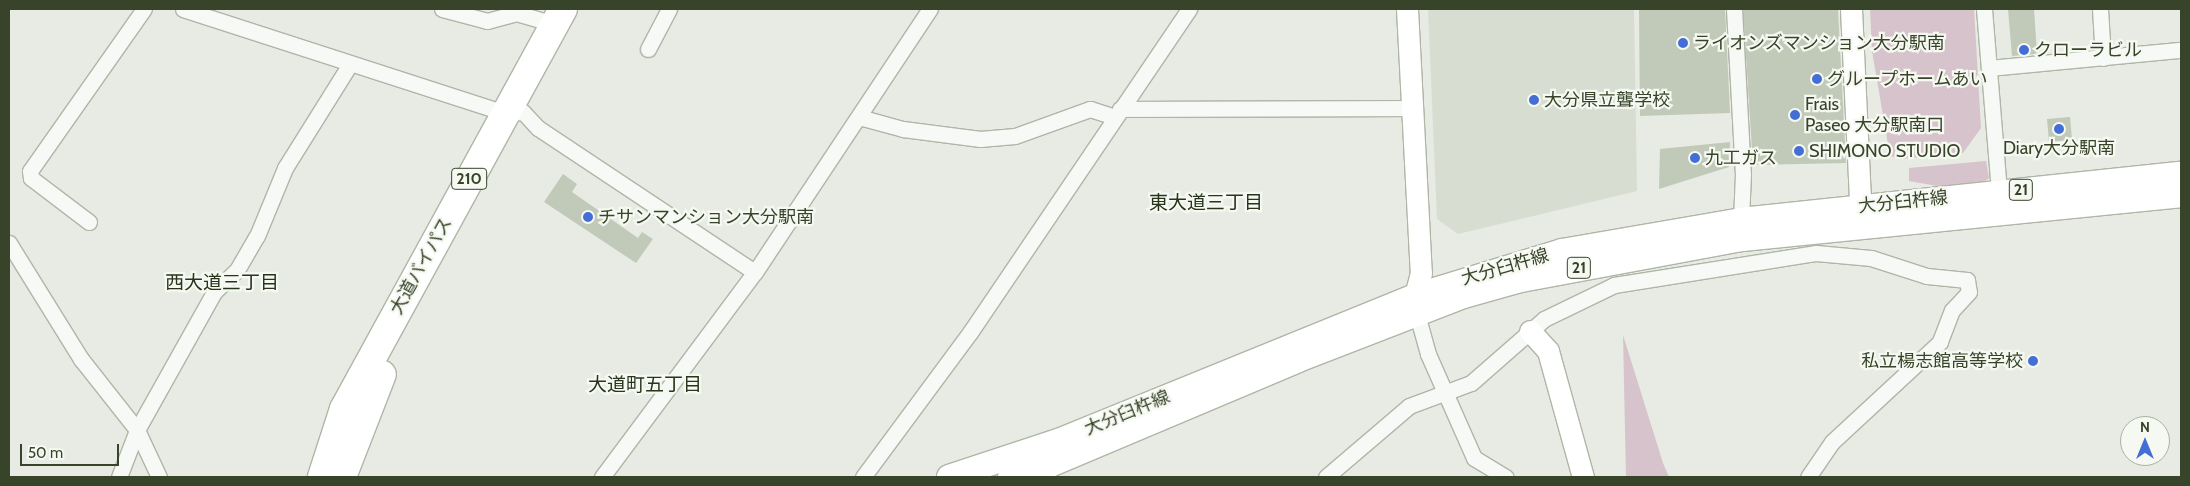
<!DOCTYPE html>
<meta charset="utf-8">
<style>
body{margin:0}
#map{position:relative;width:2190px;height:486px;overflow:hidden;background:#e7ebe3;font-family:Cabin,"Noto Sans JP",sans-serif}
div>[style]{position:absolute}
.built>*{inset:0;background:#d7ddd0}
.green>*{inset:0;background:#d6c3cb}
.building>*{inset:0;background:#c1c9b9}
.roads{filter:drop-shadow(1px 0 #afb6a7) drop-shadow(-1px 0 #afb6a7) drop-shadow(0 1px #afb6a7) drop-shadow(0 -1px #afb6a7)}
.street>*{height:15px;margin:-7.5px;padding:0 7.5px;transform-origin:7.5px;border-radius:7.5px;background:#f7f9f6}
.secondary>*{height:21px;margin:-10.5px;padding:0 10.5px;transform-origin:10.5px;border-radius:10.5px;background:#fff}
.primary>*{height:24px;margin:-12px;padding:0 12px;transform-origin:12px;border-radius:12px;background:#fff}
.highway>*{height:28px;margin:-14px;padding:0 14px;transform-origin:14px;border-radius:14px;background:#fff}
.dots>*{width:14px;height:14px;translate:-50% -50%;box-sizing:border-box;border:2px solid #f6f8f2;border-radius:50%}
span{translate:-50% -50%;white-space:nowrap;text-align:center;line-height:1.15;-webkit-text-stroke:4.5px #f6f8f2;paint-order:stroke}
.shield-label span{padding:1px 4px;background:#f6f8f2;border:1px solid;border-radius:4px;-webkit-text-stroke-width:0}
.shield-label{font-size:16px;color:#374429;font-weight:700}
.poi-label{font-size:18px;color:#374429}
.left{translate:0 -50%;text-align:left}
.right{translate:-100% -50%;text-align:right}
.street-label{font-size:18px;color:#374429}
.neighbourhood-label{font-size:19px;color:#28351c}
.frame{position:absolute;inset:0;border:10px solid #374429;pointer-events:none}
.north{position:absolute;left:2120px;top:416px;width:50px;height:50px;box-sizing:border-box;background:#f6f8f2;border:1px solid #aab0a2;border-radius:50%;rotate:0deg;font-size:14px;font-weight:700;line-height:20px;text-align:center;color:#374429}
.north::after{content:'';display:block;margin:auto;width:18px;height:22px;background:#436ed5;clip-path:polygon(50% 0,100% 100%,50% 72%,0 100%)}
.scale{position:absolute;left:20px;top:444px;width:99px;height:22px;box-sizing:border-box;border:2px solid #374429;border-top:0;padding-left:6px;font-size:15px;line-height:18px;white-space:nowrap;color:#374429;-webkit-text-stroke:4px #f6f8f2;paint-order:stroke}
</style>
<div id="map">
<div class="built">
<div style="clip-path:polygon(1428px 9px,1634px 9px,1637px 191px,1458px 234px,1437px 219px)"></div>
</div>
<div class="green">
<div style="clip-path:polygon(1870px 9px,1974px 9px,1981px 128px,1963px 153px,1901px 159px,1890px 156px,1872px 51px)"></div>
<div style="clip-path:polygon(1986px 161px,1989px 178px,1983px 183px,1943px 187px,1909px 181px,1909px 168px)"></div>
<div style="clip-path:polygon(1623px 335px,1663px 463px,1669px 477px,1626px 477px)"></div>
</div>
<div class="building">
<div style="clip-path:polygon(1639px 9px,1725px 9px,1730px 113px,1640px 116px)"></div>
<div style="clip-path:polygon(1743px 9px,1838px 9px,1846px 163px,1753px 165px)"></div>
<div style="clip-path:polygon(2008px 9px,2034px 9px,2037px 54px,2012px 56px)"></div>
<div style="clip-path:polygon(2070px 117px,2072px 140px,2049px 142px,2047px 119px)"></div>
<div style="clip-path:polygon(1730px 142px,1729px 167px,1659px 189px,1660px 149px)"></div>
<div style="clip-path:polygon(563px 174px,577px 184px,572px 192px,638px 238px,642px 232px,653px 239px,636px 263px,544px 202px)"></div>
</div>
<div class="roads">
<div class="street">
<div style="left:183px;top:9px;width:338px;rotate:17.9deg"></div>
<div style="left:505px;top:113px;width:18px;rotate:-3deg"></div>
<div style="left:523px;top:112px;width:22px;rotate:47deg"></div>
<div style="left:538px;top:128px;width:260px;rotate:33.6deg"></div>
<div style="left:442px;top:9px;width:47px;rotate:14.9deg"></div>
<div style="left:487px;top:21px;width:30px;rotate:-15deg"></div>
<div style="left:516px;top:13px;width:40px;rotate:16deg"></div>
<div style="left:1734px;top:9px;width:165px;rotate:86.9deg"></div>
<div style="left:1743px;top:174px;width:46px;rotate:92.5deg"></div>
<div style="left:1984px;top:9px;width:184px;rotate:85.3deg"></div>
<div style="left:2100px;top:9px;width:49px;rotate:86.5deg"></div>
<div style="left:648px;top:49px;width:45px;rotate:-62.3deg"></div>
<div style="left:1989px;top:68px;width:193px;rotate:-5.4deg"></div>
<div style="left:1120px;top:109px;width:294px;rotate:-0.2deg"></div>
<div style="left:859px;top:117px;width:46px;rotate:15.3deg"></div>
<div style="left:903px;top:129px;width:78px;rotate:7.4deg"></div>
<div style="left:980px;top:139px;width:35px;rotate:-5deg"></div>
<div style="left:1015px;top:136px;width:80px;rotate:-19.8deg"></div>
<div style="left:1090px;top:109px;width:25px;rotate:18deg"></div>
<div style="left:89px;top:222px;width:73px;rotate:-142.8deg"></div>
<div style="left:31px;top:178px;width:7px;rotate:-98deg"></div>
<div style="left:30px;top:171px;width:198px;rotate:-54.9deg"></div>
<div style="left:9px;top:243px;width:137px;rotate:58.2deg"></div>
<div style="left:81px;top:359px;width:90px;rotate:51.7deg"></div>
<div style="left:137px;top:430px;width:52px;rotate:64.9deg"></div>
<div style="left:1415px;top:307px;width:49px;rotate:74.5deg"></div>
<div style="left:1428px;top:354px;width:114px;rotate:66.1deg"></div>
<div style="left:1474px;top:458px;width:37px;rotate:31deg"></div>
<div style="left:119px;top:477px;width:50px;rotate:-69deg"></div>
<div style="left:137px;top:430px;width:158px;rotate:-60.8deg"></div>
<div style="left:214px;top:292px;width:32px;rotate:-44deg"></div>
<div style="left:237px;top:270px;width:39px;rotate:-60deg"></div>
<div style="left:257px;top:236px;width:74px;rotate:-67.6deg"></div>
<div style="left:285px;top:168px;width:123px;rotate:-58deg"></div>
<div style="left:602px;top:477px;width:256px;rotate:-53.3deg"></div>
<div style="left:755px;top:272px;width:316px;rotate:-56.4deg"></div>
<div style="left:863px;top:477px;width:182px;rotate:-53.5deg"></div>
<div style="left:971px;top:331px;width:389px;rotate:-55.9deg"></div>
<div style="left:1326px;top:477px;width:109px;rotate:-40.5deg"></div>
<div style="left:1409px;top:406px;width:66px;rotate:-20.4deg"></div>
<div style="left:1471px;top:383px;width:97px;rotate:-41.2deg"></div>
<div style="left:1544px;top:319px;width:78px;rotate:-25.9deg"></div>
<div style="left:1614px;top:285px;width:205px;rotate:-9deg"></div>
<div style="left:1816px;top:253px;width:55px;rotate:5.2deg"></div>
<div style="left:1871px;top:258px;width:59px;rotate:17.8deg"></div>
<div style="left:1927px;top:276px;width:40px;rotate:5.7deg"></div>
<div style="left:1967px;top:280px;width:12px;rotate:81deg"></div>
<div style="left:1969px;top:292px;width:25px;rotate:133deg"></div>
<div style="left:1952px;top:310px;width:34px;rotate:111deg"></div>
<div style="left:1940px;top:342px;width:147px;rotate:137.2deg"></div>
<div style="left:1832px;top:442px;width:42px;rotate:124.4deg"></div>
</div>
<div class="secondary">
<div style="left:1407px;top:9px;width:264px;rotate:87deg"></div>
<div style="left:1421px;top:273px;width:24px;rotate:105deg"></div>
<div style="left:1851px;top:9px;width:214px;rotate:87.3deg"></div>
<div style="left:1530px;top:331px;width:27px;rotate:48deg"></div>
<div style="left:1548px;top:351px;width:131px;rotate:74.5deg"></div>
</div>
<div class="primary">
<div style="left:949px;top:477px;width:115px;rotate:-18.3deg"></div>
<div style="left:1058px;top:441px;width:385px;rotate:-22.1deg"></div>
<div style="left:1415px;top:296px;width:154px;rotate:-17deg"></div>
<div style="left:1562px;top:251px;width:182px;rotate:-9.8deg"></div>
<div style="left:1741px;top:220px;width:442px;rotate:-6deg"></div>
<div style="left:1010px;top:477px;width:42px;rotate:-16.7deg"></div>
<div style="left:1050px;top:465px;width:269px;rotate:-22.9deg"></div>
<div style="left:1298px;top:360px;width:178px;rotate:-21.1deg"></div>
<div style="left:1464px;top:296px;width:59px;rotate:-15.7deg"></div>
<div style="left:1521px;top:280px;width:225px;rotate:-10.5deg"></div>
<div style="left:1742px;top:239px;width:441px;rotate:-5.7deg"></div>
</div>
<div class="highway">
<div style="left:322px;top:477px;width:71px;rotate:-72.1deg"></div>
<div style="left:344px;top:409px;width:456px;rotate:-61.3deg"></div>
<div style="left:342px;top:477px;width:110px;rotate:-68.8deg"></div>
</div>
</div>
<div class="dots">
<div style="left:1683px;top:43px;background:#436ed5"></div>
<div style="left:2024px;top:50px;background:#436ed5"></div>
<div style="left:1817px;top:79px;background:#436ed5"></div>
<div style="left:1534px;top:100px;background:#436ed5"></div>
<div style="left:1795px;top:115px;background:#436ed5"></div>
<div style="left:2059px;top:129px;background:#436ed5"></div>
<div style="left:1799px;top:151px;background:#436ed5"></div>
<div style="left:1695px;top:158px;background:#436ed5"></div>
<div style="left:588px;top:217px;background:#436ed5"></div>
<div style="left:2033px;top:361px;background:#436ed5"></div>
</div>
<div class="shield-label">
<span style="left:469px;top:179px">210</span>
<span style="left:2021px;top:190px">21</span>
<span style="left:1579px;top:268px">21</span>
</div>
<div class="poi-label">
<span class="left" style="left:1693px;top:43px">ライオンズマンション大分駅南</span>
<span class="left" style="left:2034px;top:50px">クローラビル</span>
<span class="left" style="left:1827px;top:79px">グループホームあい</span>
<span class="left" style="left:1544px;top:100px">大分県立聾学校</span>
<span class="left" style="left:1805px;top:115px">Frais<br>Paseo 大分駅南口</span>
<span style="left:2059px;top:148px">Diary大分駅南</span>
<span class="left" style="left:1809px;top:151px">SHIMONO STUDIO</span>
<span class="left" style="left:1705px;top:158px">九工ガス</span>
<span class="left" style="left:598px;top:217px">チサンマンション大分駅南</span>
<span class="right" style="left:2023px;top:361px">私立楊志館高等学校</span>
</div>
<div class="street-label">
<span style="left:1903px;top:202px;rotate:-6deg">大分臼杵線</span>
<span style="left:421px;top:266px;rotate:-61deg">大道バイパス</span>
<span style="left:1505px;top:267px;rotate:-16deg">大分臼杵線</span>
<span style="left:1127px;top:413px;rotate:-22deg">大分臼杵線</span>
</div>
<div class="neighbourhood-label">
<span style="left:1206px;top:203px">東大道三丁目</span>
<span style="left:222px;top:283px">西大道三丁目</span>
<span style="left:645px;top:385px">大道町五丁目</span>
</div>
<div class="frame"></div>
<div class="north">N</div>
<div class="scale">50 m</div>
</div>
